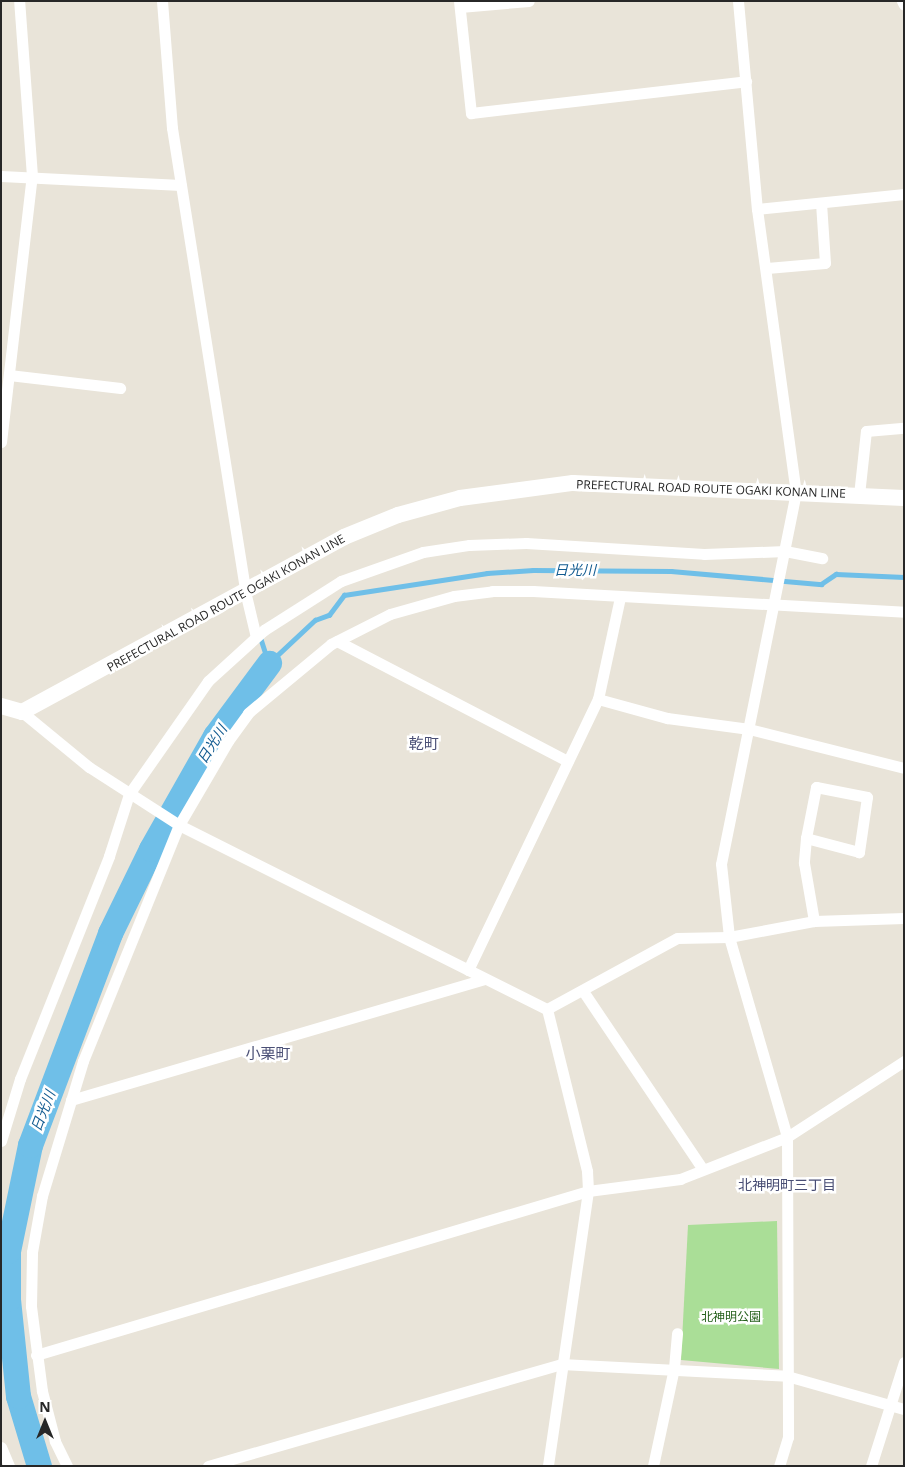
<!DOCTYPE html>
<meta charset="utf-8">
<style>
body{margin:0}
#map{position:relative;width:905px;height:1467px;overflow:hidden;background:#e9e4d9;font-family:"Open Sans","Noto Sans JP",sans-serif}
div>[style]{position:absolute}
.green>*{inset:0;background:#aade97}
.stream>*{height:4.5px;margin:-2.25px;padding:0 2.25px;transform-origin:2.25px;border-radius:2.25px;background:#6fbfe8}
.river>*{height:25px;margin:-12.5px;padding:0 12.5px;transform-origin:12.5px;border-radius:12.5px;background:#6fbfe8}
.street>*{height:11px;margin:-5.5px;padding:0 5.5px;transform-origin:5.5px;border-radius:5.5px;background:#fff}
.secondary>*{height:16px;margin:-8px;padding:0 8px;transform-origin:8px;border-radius:8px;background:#fff}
span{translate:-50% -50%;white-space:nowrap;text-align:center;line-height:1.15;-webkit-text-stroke:5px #fff;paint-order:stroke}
.street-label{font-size:12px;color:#272727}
.park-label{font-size:12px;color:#25601c}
.water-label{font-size:14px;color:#125b90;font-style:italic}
.neighbourhood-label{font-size:14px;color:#4a4f75}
.quarter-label{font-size:15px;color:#4a4f75}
.frame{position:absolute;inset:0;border:2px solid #272727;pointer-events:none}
.north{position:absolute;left:20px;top:1397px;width:50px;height:50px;-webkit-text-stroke:4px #fff;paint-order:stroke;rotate:0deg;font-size:14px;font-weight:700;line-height:20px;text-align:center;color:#272727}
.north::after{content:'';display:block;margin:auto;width:18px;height:22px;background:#272727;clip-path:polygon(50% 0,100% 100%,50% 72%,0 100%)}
</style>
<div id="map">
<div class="green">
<div style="clip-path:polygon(777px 1221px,779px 1369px,681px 1360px,688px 1225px)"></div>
</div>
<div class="stream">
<div style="left:260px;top:636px;width:28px;rotate:72deg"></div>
<div style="left:269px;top:663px;width:63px;rotate:-43.1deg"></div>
<div style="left:315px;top:620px;width:15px;rotate:-20deg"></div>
<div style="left:329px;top:615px;width:25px;rotate:-53deg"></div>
<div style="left:344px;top:595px;width:145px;rotate:-8.7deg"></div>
<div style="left:487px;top:573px;width:46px;rotate:-3.7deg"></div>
<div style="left:533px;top:570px;width:138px;rotate:0.4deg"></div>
<div style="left:671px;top:571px;width:151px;rotate:5deg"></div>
<div style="left:821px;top:584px;width:18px;rotate:-34deg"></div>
<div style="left:836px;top:574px;width:68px;rotate:2.5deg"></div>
</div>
<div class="river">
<div style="left:39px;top:1466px;width:73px;rotate:-106.7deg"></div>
<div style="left:18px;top:1396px;width:98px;rotate:-95.9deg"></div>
<div style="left:8px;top:1299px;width:48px;rotate:-90deg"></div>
<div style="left:8px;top:1251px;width:108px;rotate:-78.3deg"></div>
<div style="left:30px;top:1145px;width:227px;rotate:-69.3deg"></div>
<div style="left:110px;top:933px;width:93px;rotate:-64deg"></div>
<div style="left:151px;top:849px;width:130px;rotate:-60.5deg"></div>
<div style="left:215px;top:736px;width:91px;rotate:-53.5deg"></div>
</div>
<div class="street">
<div style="left:162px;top:1px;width:127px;rotate:85.5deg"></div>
<div style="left:172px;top:128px;width:469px;rotate:81deg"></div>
<div style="left:245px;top:591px;width:47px;rotate:76.6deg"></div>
<div style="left:459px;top:1px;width:113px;rotate:83.9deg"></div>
<div style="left:471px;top:113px;width:277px;rotate:-6.6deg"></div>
<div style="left:738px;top:1px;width:209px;rotate:84.8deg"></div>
<div style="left:757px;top:209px;width:286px;rotate:82.2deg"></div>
<div style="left:796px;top:492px;width:379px;rotate:101.4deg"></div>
<div style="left:721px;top:864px;width:73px;rotate:83.7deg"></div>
<div style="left:729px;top:937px;width:208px;rotate:73.8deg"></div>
<div style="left:787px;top:1137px;width:300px;rotate:89.8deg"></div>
<div style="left:788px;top:1437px;width:30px;rotate:107deg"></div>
<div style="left:902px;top:1px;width:4px;rotate:63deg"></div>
<div style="left:460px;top:7px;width:69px;rotate:-5deg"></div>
<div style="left:1px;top:176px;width:180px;rotate:2.9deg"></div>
<div style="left:757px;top:209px;width:148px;rotate:-5.8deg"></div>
<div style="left:767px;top:268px;width:58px;rotate:-4.9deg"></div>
<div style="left:825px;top:263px;width:60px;rotate:-93.8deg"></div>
<div style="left:9px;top:375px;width:112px;rotate:6.7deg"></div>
<div style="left:1px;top:442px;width:268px;rotate:-83.4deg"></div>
<div style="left:32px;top:176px;width:175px;rotate:-94.2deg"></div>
<div style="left:859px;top:495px;width:64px;rotate:-83.8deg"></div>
<div style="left:866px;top:431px;width:38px;rotate:-5deg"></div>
<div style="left:337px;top:641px;width:260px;rotate:27.5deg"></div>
<div style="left:598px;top:699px;width:104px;rotate:-77.8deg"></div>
<div style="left:22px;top:712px;width:87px;rotate:39.4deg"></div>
<div style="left:89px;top:767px;width:107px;rotate:32.8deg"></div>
<div style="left:179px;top:825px;width:411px;rotate:26.6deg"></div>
<div style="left:806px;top:838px;width:52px;rotate:-78.9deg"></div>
<div style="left:816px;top:787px;width:52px;rotate:11.1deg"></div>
<div style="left:867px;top:797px;width:56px;rotate:98.3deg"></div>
<div style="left:859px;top:852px;width:55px;rotate:-165.2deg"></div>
<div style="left:806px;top:838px;width:25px;rotate:95deg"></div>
<div style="left:804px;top:863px;width:59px;rotate:80.2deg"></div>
<div style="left:468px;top:970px;width:301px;rotate:-64.4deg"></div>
<div style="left:598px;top:699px;width:72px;rotate:15.4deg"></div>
<div style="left:667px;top:718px;width:83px;rotate:7.6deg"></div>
<div style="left:749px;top:729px;width:160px;rotate:14.1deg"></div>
<div style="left:583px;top:991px;width:213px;rotate:56.1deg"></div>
<div style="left:547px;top:1009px;width:167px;rotate:76.1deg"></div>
<div style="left:587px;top:1171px;width:20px;rotate:87deg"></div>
<div style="left:588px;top:1191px;width:278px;rotate:98.3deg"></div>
<div style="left:547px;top:1009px;width:148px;rotate:-28.6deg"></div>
<div style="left:677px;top:938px;width:52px;rotate:-1.1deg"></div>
<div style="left:729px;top:937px;width:86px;rotate:-10.7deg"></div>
<div style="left:814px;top:921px;width:90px;rotate:-1.9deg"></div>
<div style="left:71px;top:1100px;width:431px;rotate:-16.3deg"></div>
<div style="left:1px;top:1141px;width:65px;rotate:-73deg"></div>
<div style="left:20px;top:1079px;width:240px;rotate:-68.2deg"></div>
<div style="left:109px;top:856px;width:65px;rotate:-72.1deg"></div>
<div style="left:129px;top:794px;width:138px;rotate:-55deg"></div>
<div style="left:208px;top:681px;width:76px;rotate:-42.3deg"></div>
<div style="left:264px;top:630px;width:91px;rotate:-32.5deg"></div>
<div style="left:341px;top:581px;width:87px;rotate:-19.5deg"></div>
<div style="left:423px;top:552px;width:47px;rotate:-8.7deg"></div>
<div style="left:469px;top:545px;width:57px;rotate:-2deg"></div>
<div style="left:526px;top:543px;width:178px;rotate:3.5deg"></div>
<div style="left:704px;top:554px;width:81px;rotate:-2.1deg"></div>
<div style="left:785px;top:551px;width:38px;rotate:11deg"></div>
<div style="left:36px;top:1355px;width:576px;rotate:-16.55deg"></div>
<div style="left:588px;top:1191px;width:93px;rotate:-7.4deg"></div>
<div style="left:680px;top:1179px;width:115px;rotate:-21.4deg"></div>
<div style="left:787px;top:1137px;width:140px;rotate:-33deg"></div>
<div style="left:1px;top:1447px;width:21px;rotate:67deg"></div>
<div style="left:67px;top:1466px;width:28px;rotate:-116deg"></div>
<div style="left:55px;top:1441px;width:52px;rotate:-104.6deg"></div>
<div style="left:42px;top:1391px;width:86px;rotate:-97.4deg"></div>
<div style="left:31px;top:1306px;width:54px;rotate:-88.9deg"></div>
<div style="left:32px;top:1252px;width:57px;rotate:-79.9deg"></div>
<div style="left:42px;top:1196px;width:141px;rotate:-73.1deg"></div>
<div style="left:83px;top:1061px;width:255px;rotate:-67.9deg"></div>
<div style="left:179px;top:825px;width:97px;rotate:-59.7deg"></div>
<div style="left:228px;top:741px;width:34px;rotate:-54deg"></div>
<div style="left:248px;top:713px;width:108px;rotate:-39.7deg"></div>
<div style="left:331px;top:644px;width:66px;rotate:-27deg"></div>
<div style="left:390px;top:614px;width:66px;rotate:-15.7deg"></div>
<div style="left:454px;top:596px;width:38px;rotate:-7deg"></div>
<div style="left:492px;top:591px;width:41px"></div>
<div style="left:533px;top:591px;width:372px;rotate:3.2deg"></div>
<div style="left:208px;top:1466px;width:367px;rotate:-16.1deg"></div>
<div style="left:561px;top:1364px;width:226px;rotate:3deg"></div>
<div style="left:787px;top:1376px;width:122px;rotate:15.8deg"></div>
<div style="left:653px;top:1466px;width:100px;rotate:-77.9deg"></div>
<div style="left:674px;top:1368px;width:35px;rotate:-85deg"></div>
<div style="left:871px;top:1466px;width:109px;rotate:-72.4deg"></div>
</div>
<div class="secondary">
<div style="left:1px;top:706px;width:22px;rotate:16deg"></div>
<div style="left:22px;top:712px;width:366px;rotate:-28.5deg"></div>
<div style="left:344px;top:537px;width:58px;rotate:-22.2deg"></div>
<div style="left:398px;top:515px;width:64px;rotate:-15.3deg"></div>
<div style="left:460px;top:498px;width:114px;rotate:-7.6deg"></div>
<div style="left:573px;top:483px;width:331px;rotate:2.6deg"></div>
</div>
<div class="street-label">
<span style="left:711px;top:489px;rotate:2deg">PREFECTURAL ROAD ROUTE OGAKI KONAN LINE</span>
<span style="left:226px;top:603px;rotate:-29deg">PREFECTURAL ROAD ROUTE OGAKI KONAN LINE</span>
</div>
<div class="park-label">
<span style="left:731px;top:1317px">北神明公園</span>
</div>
<div class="water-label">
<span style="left:575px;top:570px">日光川</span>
<span style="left:212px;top:744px;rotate:-58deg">日光川</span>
<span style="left:43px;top:1111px;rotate:-69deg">日光川</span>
</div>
<div class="neighbourhood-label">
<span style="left:787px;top:1185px">北神明町三丁目</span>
</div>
<div class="quarter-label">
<span style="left:424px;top:744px">乾町</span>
<span style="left:268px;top:1054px">小栗町</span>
</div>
<div class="frame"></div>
<div class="north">N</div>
</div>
